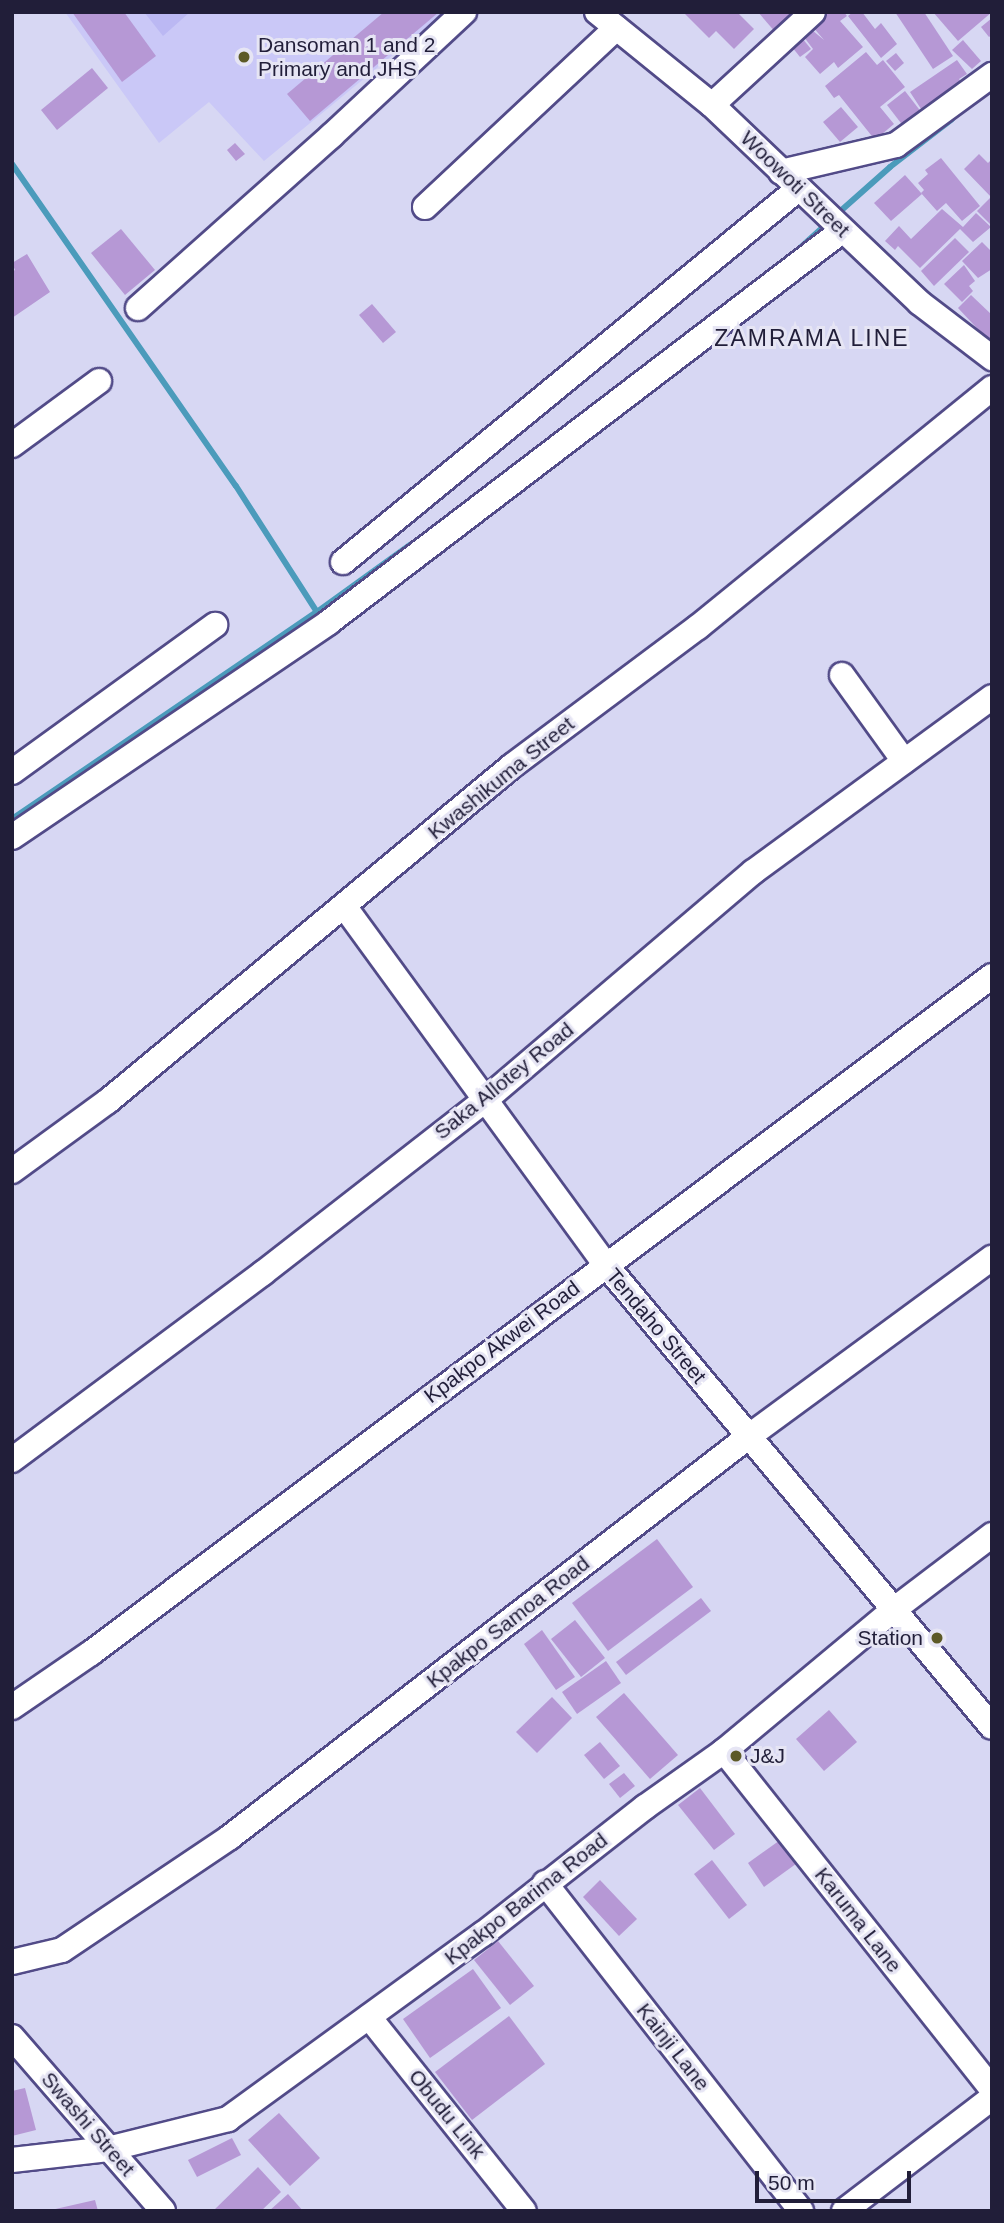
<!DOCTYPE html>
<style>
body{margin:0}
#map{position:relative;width:1004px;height:2223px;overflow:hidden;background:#d7d7f3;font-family:Helvetica,sans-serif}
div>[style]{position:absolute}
.built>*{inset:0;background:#cac8f7}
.green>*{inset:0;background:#bbb8f3}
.stream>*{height:6px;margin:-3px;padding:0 3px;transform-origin:3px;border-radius:3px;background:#4b9bbb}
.building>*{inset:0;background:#b698d5}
.roads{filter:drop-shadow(2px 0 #524b88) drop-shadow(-2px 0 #524b88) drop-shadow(0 2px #524b88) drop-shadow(0 -2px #524b88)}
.street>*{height:24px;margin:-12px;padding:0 12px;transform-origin:12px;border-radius:12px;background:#fff}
.dots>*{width:19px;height:19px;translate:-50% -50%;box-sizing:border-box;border:4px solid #e6e5f4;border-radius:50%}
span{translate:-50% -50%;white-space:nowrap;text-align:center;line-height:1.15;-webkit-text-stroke:6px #e6e5f4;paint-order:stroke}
.poi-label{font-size:21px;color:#211e39}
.left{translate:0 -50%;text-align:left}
.right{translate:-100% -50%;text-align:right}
.street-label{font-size:21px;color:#211e39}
.neighbourhood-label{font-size:23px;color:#211e39;letter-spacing:2px}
.frame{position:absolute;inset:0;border:14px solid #211e39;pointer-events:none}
.scale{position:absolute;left:755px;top:2171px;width:156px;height:32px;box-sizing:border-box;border:4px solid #211e39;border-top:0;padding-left:9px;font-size:21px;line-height:24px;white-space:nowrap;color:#211e39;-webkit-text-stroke:5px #e6e5f4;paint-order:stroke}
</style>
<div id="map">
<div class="built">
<div style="clip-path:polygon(65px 12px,445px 12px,264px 161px,209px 102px,159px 143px)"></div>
</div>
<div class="green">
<div style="clip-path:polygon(144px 12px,190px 12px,163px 36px)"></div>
</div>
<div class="stream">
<div style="left:12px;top:164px;width:392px;rotate:55.2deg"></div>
<div style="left:236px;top:486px;width:150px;rotate:57.3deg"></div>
<div style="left:836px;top:215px;width:72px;rotate:-41.6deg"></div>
<div style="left:890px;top:167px;width:78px;rotate:-37.7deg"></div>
<div style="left:800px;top:248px;width:38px;rotate:-42deg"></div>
<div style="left:12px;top:819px;width:369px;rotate:-34.2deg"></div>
<div style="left:317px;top:612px;width:115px;rotate:-35.8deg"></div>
</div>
<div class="building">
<div style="clip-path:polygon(72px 12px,124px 12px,156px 56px,122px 82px)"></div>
<div style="clip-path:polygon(384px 12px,439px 12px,310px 121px,287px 94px)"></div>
<div style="clip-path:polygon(683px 12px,737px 12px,754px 29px,734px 49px,716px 31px,709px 38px)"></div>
<div style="clip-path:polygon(758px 12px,801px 12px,776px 33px)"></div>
<div style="clip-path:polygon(828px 12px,844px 12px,847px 16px,840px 21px,863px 47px,838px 68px,834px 62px,820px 74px,805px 57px,813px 49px,804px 37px,812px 30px,824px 40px,812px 26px)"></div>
<div style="clip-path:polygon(853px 12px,862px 12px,875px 29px,881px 23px,897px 44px,881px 58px,848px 16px)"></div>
<div style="clip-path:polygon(895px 12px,924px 12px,953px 56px,933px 69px)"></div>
<div style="clip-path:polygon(933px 12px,992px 12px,958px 41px)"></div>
<div style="clip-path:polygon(992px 18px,992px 35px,989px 37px,981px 27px)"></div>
<div style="clip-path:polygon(802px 38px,811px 49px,800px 57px,792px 47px)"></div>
<div style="clip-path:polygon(963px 40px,981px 61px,972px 69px,952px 50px)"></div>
<div style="clip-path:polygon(866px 52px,877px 65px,883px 60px,905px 87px,880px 107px,894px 124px,875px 140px,839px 95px,834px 98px,825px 86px)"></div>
<div style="clip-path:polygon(896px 53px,904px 63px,895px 71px,886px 61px)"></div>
<div style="clip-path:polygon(957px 60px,967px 74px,959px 79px,965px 88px,925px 115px,910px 92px)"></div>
<div style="clip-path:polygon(92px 68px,108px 88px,57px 130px,41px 110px)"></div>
<div style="clip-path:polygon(905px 91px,922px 113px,904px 127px,887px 105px)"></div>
<div style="clip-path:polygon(841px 107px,858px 127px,840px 142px,823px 122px)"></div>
<div style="clip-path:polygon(235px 143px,245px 154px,236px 161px,227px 150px)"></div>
<div style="clip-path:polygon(979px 154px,988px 163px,992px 159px,992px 198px,964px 169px)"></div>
<div style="clip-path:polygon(941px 158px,980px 206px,962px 221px,946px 203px,937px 211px,921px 193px,924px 190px,918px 183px,928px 174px,925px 170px)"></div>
<div style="clip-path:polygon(905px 175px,922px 194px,891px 221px,874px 203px)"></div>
<div style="clip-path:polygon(990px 198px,992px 200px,992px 226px,977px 211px)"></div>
<div style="clip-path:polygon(942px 209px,963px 227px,976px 213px,991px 227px,973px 242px,960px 229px,920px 268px,898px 246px,895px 250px,885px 241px,899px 226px,911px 239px)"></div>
<div style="clip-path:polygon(121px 229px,155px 270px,125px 295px,91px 253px)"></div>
<div style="clip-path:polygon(955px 238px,969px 252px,934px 286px,921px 271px)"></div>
<div style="clip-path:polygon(982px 242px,992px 252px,992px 269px,978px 278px,962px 261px)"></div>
<div style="clip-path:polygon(27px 254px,50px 292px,12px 318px,12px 272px,15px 270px,12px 263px)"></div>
<div style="clip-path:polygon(964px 265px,975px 281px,969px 286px,973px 291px,962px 302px,944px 284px)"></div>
<div style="clip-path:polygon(971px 295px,992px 315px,992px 337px,988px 340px,958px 308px)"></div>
<div style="clip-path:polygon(372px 304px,396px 332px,383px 343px,359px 315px)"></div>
<div style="clip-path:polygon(657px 1539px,693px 1587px,608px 1651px,572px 1603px)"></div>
<div style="clip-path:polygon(701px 1598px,711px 1611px,626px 1675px,616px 1662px)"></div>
<div style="clip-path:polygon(575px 1620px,605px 1658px,581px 1677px,551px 1639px)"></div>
<div style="clip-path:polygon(542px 1630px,575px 1677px,556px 1690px,524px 1644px)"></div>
<div style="clip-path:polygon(606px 1661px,621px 1683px,577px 1714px,562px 1692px)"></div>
<div style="clip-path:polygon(624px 1693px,678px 1755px,650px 1779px,596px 1717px)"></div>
<div style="clip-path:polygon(552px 1697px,572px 1718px,537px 1753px,516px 1732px)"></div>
<div style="clip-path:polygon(829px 1710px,857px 1742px,824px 1771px,796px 1739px)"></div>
<div style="clip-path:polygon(600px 1742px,620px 1766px,604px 1779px,584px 1755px)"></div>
<div style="clip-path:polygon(624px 1773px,635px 1786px,620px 1798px,609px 1784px)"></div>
<div style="clip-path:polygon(700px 1788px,735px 1834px,714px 1850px,678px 1805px)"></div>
<div style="clip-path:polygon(783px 1838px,800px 1861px,764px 1887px,748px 1863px)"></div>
<div style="clip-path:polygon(712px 1860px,747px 1905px,729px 1919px,694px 1874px)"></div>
<div style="clip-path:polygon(600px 1880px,637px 1919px,619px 1936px,583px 1897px)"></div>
<div style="clip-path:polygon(498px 1941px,534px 1986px,510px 2005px,474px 1960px)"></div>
<div style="clip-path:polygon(473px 1969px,501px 2008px,430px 2058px,403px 2019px)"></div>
<div style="clip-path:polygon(509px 2016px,545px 2064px,472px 2120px,435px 2072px)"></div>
<div style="clip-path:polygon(25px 2088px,36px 2130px,12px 2136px,12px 2091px)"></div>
<div style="clip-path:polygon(279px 2113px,320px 2158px,290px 2186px,248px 2140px)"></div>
<div style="clip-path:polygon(232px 2138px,241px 2155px,197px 2177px,188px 2160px)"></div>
<div style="clip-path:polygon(258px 2167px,281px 2192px,261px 2211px,213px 2211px)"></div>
<div style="clip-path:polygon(288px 2194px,303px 2211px,269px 2211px)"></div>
<div style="clip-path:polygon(95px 2200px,98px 2211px,51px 2211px,51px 2210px)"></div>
</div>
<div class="roads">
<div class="street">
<div style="left:597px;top:12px;width:148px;rotate:39deg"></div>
<div style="left:712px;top:105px;width:287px;rotate:43.6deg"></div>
<div style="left:920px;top:303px;width:91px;rotate:37.4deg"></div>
<div style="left:712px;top:105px;width:137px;rotate:-42.6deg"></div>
<div style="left:781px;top:172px;width:118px;rotate:-13.2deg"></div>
<div style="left:896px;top:145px;width:119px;rotate:-36.1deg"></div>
<div style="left:425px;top:207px;width:262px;rotate:-43.1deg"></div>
<div style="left:138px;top:308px;width:259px;rotate:-41.7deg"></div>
<div style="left:331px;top:136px;width:182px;rotate:-43deg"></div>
<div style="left:12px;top:445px;width:108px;rotate:-36.3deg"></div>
<div style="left:343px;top:562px;width:588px;rotate:-39.34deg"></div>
<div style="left:842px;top:675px;width:106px;rotate:54.2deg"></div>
<div style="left:12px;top:772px;width:251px;rotate:-35.9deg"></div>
<div style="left:12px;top:837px;width:383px;rotate:-34.1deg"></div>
<div style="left:329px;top:622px;width:646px;rotate:-37.33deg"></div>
<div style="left:344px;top:906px;width:443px;rotate:53.9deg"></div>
<div style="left:605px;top:1264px;width:603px;rotate:50.11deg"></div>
<div style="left:12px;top:1171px;width:119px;rotate:-36.1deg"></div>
<div style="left:108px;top:1101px;width:525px;rotate:-39.67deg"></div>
<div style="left:512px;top:766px;width:232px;rotate:-36.8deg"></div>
<div style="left:698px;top:627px;width:379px;rotate:-39.1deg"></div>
<div style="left:12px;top:1460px;width:313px;rotate:-36.7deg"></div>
<div style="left:263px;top:1273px;width:281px;rotate:-37.9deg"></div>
<div style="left:485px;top:1100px;width:352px;rotate:-40.4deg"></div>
<div style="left:753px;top:872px;width:296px;rotate:-36.2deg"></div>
<div style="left:12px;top:1707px;width:96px;rotate:-34.4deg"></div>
<div style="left:91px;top:1653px;width:1127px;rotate:-36.92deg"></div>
<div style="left:724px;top:1751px;width:431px;rotate:51.6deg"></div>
<div style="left:545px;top:1883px;width:416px;rotate:52deg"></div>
<div style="left:12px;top:1962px;width:51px;rotate:-13.5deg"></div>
<div style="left:62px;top:1950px;width:202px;rotate:-33.9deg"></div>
<div style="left:230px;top:1837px;width:654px;rotate:-37.68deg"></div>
<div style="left:748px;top:1437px;width:303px;rotate:-36.3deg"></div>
<div style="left:369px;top:2017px;width:248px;rotate:51.4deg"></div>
<div style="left:12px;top:2037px;width:230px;rotate:49deg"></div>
<div style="left:12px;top:2160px;width:97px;rotate:-6.5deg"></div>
<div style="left:108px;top:2149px;width:124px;rotate:-14deg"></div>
<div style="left:228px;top:2119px;width:315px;rotate:-36deg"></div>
<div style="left:483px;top:1934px;width:206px;rotate:-38.1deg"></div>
<div style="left:645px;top:1807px;width:97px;rotate:-35.3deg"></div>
<div style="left:724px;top:1751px;width:219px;rotate:-39.8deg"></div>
<div style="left:892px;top:1611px;width:126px;rotate:-37.2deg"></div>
<div style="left:844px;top:2211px;width:186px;rotate:-37.4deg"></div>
</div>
</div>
<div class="dots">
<div style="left:244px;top:57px;background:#5d5a27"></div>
<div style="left:937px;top:1638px;background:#5d5a27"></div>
<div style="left:736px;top:1756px;background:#5d5a27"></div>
</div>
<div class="poi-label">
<span class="left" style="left:258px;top:57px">Dansoman 1 and 2<br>Primary and JHS</span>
<span class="right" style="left:923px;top:1638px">Station</span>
<span class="left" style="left:750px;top:1756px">J&amp;J</span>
</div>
<div class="street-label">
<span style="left:795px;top:184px;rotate:44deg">Woowoti Street</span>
<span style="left:501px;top:778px;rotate:-39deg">Kwashikuma Street</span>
<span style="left:504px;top:1081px;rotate:-39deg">Saka Allotey Road</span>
<span style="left:656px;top:1326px;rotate:50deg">Tendaho Street</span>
<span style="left:502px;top:1342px;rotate:-37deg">Kpakpo Akwei Road</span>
<span style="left:508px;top:1622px;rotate:-38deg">Kpakpo Samoa Road</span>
<span style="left:526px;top:1899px;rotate:-38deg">Kpakpo Barima Road</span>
<span style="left:858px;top:1920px;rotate:52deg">Karuma Lane</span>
<span style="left:673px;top:2047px;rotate:52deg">Kainji Lane</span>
<span style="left:447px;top:2114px;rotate:51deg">Obudu Link</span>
<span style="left:88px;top:2124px;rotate:49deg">Swashi Street</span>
</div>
<div class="neighbourhood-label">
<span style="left:812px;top:338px">ZAMRAMA LINE</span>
</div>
<div class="frame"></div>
<div class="scale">50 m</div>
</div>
